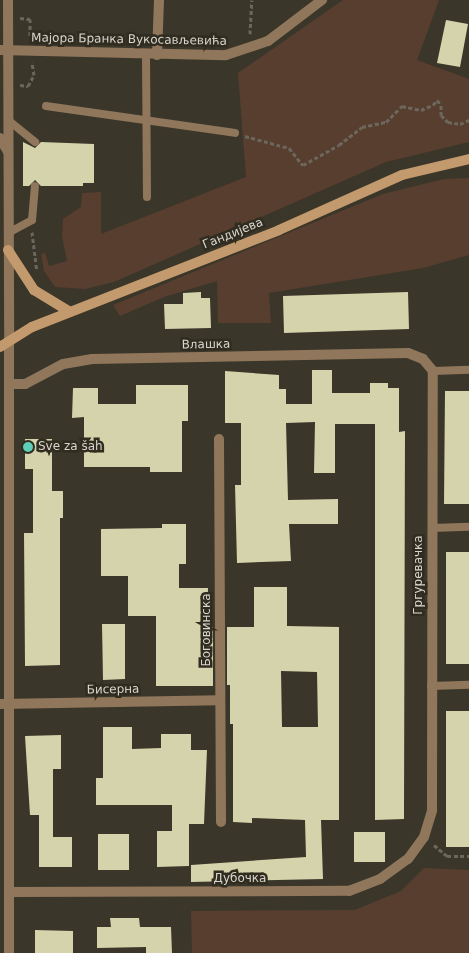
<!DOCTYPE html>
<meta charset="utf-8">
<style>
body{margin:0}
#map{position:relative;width:469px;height:953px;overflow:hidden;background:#3b362a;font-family:"DejaVu Sans",sans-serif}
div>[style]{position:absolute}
.green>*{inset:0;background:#583e2f}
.building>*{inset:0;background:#d5d3ab}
.path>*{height:3px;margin-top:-1.5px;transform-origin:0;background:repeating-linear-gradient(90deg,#6c675d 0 4px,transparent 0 6.5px)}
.service>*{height:8px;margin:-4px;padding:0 4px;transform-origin:4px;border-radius:4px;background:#90775b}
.minor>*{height:10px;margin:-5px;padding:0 5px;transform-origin:5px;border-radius:5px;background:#90775b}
.tertiary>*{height:10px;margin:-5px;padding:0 5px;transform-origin:5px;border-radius:5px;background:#90775b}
.secondary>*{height:10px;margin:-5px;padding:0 5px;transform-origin:5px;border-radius:5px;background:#c39a6d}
.dots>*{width:14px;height:14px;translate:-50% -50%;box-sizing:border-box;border:2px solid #302c20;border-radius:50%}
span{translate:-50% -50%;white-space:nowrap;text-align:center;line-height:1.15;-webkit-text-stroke:5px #302c20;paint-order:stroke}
.street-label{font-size:12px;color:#d8d5ce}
.poi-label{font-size:12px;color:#d8d5ce}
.left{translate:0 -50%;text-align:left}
</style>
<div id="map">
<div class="green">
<div style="clip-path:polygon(343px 0,439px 0,417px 60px,469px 79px,469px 142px,386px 162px,114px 282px,85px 289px,55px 287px,44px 271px,41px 254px,45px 253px,49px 266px,67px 261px,62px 236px,63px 219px,81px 207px,82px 193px,101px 192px,101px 234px,246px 177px,238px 73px)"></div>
<div style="clip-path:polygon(469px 178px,469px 255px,423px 268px,269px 293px,271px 323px,218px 323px,217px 281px,164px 297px,120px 316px,113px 305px,383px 194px,444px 179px)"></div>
<div style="clip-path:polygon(424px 868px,469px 870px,469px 953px,192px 953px,191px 911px,355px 910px,401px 891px)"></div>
</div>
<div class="building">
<div style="clip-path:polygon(446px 20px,468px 24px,460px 67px,437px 63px)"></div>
<div style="clip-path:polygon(23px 142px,35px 148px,41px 142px,94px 144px,94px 183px,83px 183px,83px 186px,41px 186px,35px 180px,29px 186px,23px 186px)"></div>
<div style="clip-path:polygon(201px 292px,201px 298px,210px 298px,211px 328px,165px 329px,164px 304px,183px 304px,183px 293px)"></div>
<div style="clip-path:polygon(408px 292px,409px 329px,284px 333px,283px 296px)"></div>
<div style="clip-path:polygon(312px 370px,332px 370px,332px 393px,370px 393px,370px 383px,388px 383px,388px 388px,399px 388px,399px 432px,405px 431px,404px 819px,375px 820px,375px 424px,335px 424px,335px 473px,314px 473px,315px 422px,286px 423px,288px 500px,338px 499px,338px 524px,289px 524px,291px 561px,237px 563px,235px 485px,241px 485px,241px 423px,225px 423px,225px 371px,279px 375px,279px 389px,286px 389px,286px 404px,312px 404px)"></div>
<div style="clip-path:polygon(136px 385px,188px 385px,188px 421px,182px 421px,182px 472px,150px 472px,150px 467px,84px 467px,84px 417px,72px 418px,73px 388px,98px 388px,98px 404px,136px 404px)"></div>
<div style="clip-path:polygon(445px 391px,469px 391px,469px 504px,444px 504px)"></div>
<div style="clip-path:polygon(25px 439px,52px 439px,52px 491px,63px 491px,63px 518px,60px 518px,60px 665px,25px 666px,24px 533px,33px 533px,33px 469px,25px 469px)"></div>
<div style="clip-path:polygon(162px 524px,186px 524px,186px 564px,179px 564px,179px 588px,208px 588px,207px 627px,213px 627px,213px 686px,156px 686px,156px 616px,128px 616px,128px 576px,101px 576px,101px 529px,162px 528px)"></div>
<div style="clip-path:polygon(446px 552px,469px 552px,469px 664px,446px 664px)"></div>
<div style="clip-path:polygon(evenodd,254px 587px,287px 587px,287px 626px,339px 627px,339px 820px,321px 820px,323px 879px,191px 882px,191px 865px,306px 857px,305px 820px,252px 818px,252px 823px,233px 822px,233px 724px,230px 724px,230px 685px,227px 685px,227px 627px,254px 627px,254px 587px,281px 671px,317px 672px,318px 727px,282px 727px,281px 671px)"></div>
<div style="clip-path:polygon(102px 624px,125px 624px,125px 679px,103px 680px)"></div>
<div style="clip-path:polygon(446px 711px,469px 711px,469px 847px,446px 847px)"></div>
<div style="clip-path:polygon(103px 727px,132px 727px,132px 749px,161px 748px,161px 734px,191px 734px,191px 750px,207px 750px,204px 824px,189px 824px,189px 866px,157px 867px,157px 831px,172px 831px,172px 805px,96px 805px,96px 778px,103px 778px)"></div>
<div style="clip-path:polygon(61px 735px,61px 769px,53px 769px,53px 837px,72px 837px,72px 867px,39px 867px,39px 815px,30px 815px,25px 736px)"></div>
<div style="clip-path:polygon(354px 832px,385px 832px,385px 862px,354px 862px)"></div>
<div style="clip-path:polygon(98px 834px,129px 834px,129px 870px,98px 870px)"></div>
<div style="clip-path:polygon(110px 918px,139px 918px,140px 927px,171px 927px,172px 953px,146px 953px,146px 947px,97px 948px,97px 927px,111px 927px)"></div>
<div style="clip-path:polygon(35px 930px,73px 931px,73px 953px,35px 953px)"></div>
</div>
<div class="path">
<div style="left:20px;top:18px;width:10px;rotate:6deg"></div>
<div style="left:30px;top:19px;width:19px;rotate:90deg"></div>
<div style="left:250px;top:34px;width:34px;rotate:-87deg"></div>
<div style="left:20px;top:85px;width:8px;rotate:7deg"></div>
<div style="left:28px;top:86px;width:13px;rotate:-61deg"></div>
<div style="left:34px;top:75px;width:13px;rotate:-99deg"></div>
<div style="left:245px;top:136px;width:46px;rotate:15.3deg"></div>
<div style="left:289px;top:148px;width:22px;rotate:51deg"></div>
<div style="left:303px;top:165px;width:41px;rotate:-29.1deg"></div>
<div style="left:339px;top:145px;width:29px;rotate:-38deg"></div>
<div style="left:362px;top:127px;width:25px;rotate:-12deg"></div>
<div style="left:386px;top:122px;width:23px;rotate:-45deg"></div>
<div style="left:402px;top:106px;width:19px;rotate:12deg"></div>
<div style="left:421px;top:110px;width:13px;rotate:-23deg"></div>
<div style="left:433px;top:105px;width:6px;rotate:-51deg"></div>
<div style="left:437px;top:100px;width:6px;rotate:51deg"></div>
<div style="left:441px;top:105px;width:10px;rotate:90deg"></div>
<div style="left:441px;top:115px;width:10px;rotate:45deg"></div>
<div style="left:448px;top:122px;width:12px;rotate:9deg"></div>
<div style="left:460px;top:124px;width:10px;rotate:-24deg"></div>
<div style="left:32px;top:232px;width:38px;rotate:83deg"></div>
<div style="left:434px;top:845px;width:17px;rotate:40deg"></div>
<div style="left:447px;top:856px;width:22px"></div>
</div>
<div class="service">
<div style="left:146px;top:55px;width:142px;rotate:89.6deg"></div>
<div style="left:46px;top:106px;width:191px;rotate:8.1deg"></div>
<div style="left:8px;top:120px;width:35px;rotate:39deg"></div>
<div style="left:8px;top:233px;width:27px;rotate:-28deg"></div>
<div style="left:32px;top:220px;width:34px;rotate:-85deg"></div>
<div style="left:433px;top:371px;width:36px;rotate:-2deg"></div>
<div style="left:432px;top:528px;width:37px;rotate:-2deg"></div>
<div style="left:431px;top:686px;width:38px;rotate:-2deg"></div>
</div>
<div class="minor">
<div style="left:0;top:50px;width:226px;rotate:1.3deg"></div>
<div style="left:226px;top:55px;width:44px;rotate:-18.4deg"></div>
<div style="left:268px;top:41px;width:68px;rotate:-37.2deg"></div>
<div style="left:157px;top:55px;width:55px;rotate:-87.9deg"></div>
<div style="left:0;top:138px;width:16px;rotate:60deg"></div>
<div style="left:9px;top:340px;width:613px;rotate:90deg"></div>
<div style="left:219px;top:439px;width:383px;rotate:89.7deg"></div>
<div style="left:0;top:704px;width:219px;rotate:-1deg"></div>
<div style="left:9px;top:892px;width:340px;rotate:-0.2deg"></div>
<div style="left:349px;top:891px;width:33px;rotate:-21deg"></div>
<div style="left:380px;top:879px;width:34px;rotate:-36deg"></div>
<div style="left:408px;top:859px;width:27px;rotate:-54deg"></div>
<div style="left:424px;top:837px;width:28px;rotate:-73deg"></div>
<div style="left:432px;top:810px;width:439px;rotate:-89.9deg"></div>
<div style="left:433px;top:371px;width:16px;rotate:-130deg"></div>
<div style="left:423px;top:359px;width:16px;rotate:-158deg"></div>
<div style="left:408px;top:353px;width:316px;rotate:178.9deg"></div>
<div style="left:92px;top:359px;width:29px;rotate:170deg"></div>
<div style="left:63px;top:364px;width:43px;rotate:152.2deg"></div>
<div style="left:25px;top:384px;width:16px;rotate:180deg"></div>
</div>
<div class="tertiary">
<div style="left:8px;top:0;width:340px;rotate:89.8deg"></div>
</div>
<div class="secondary">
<div style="left:8px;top:250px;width:48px;rotate:57deg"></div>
<div style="left:34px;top:290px;width:42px;rotate:31.4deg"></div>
<div style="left:0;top:347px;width:38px;rotate:-32deg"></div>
<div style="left:32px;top:327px;width:265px;rotate:-21.4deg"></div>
<div style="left:279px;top:230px;width:135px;rotate:-24.1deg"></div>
<div style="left:402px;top:175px;width:69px;rotate:-13.4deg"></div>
</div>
<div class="dots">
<div style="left:28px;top:447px;background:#5dceb8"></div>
</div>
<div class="street-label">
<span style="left:129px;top:40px;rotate:1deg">Мајора Бранка Вукосављевића</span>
<span style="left:233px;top:234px;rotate:-22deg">Гандијева</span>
<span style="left:206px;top:345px;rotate:-1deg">Влашка</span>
<span style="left:419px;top:575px;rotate:-90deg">Гргуревачка</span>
<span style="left:207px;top:630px;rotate:-90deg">Боговинска</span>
<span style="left:113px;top:690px;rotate:-1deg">Бисерна</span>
<span style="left:240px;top:879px">Дубочка</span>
</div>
<div class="poi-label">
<span class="left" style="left:38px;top:447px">Sve za šah</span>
</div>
</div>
